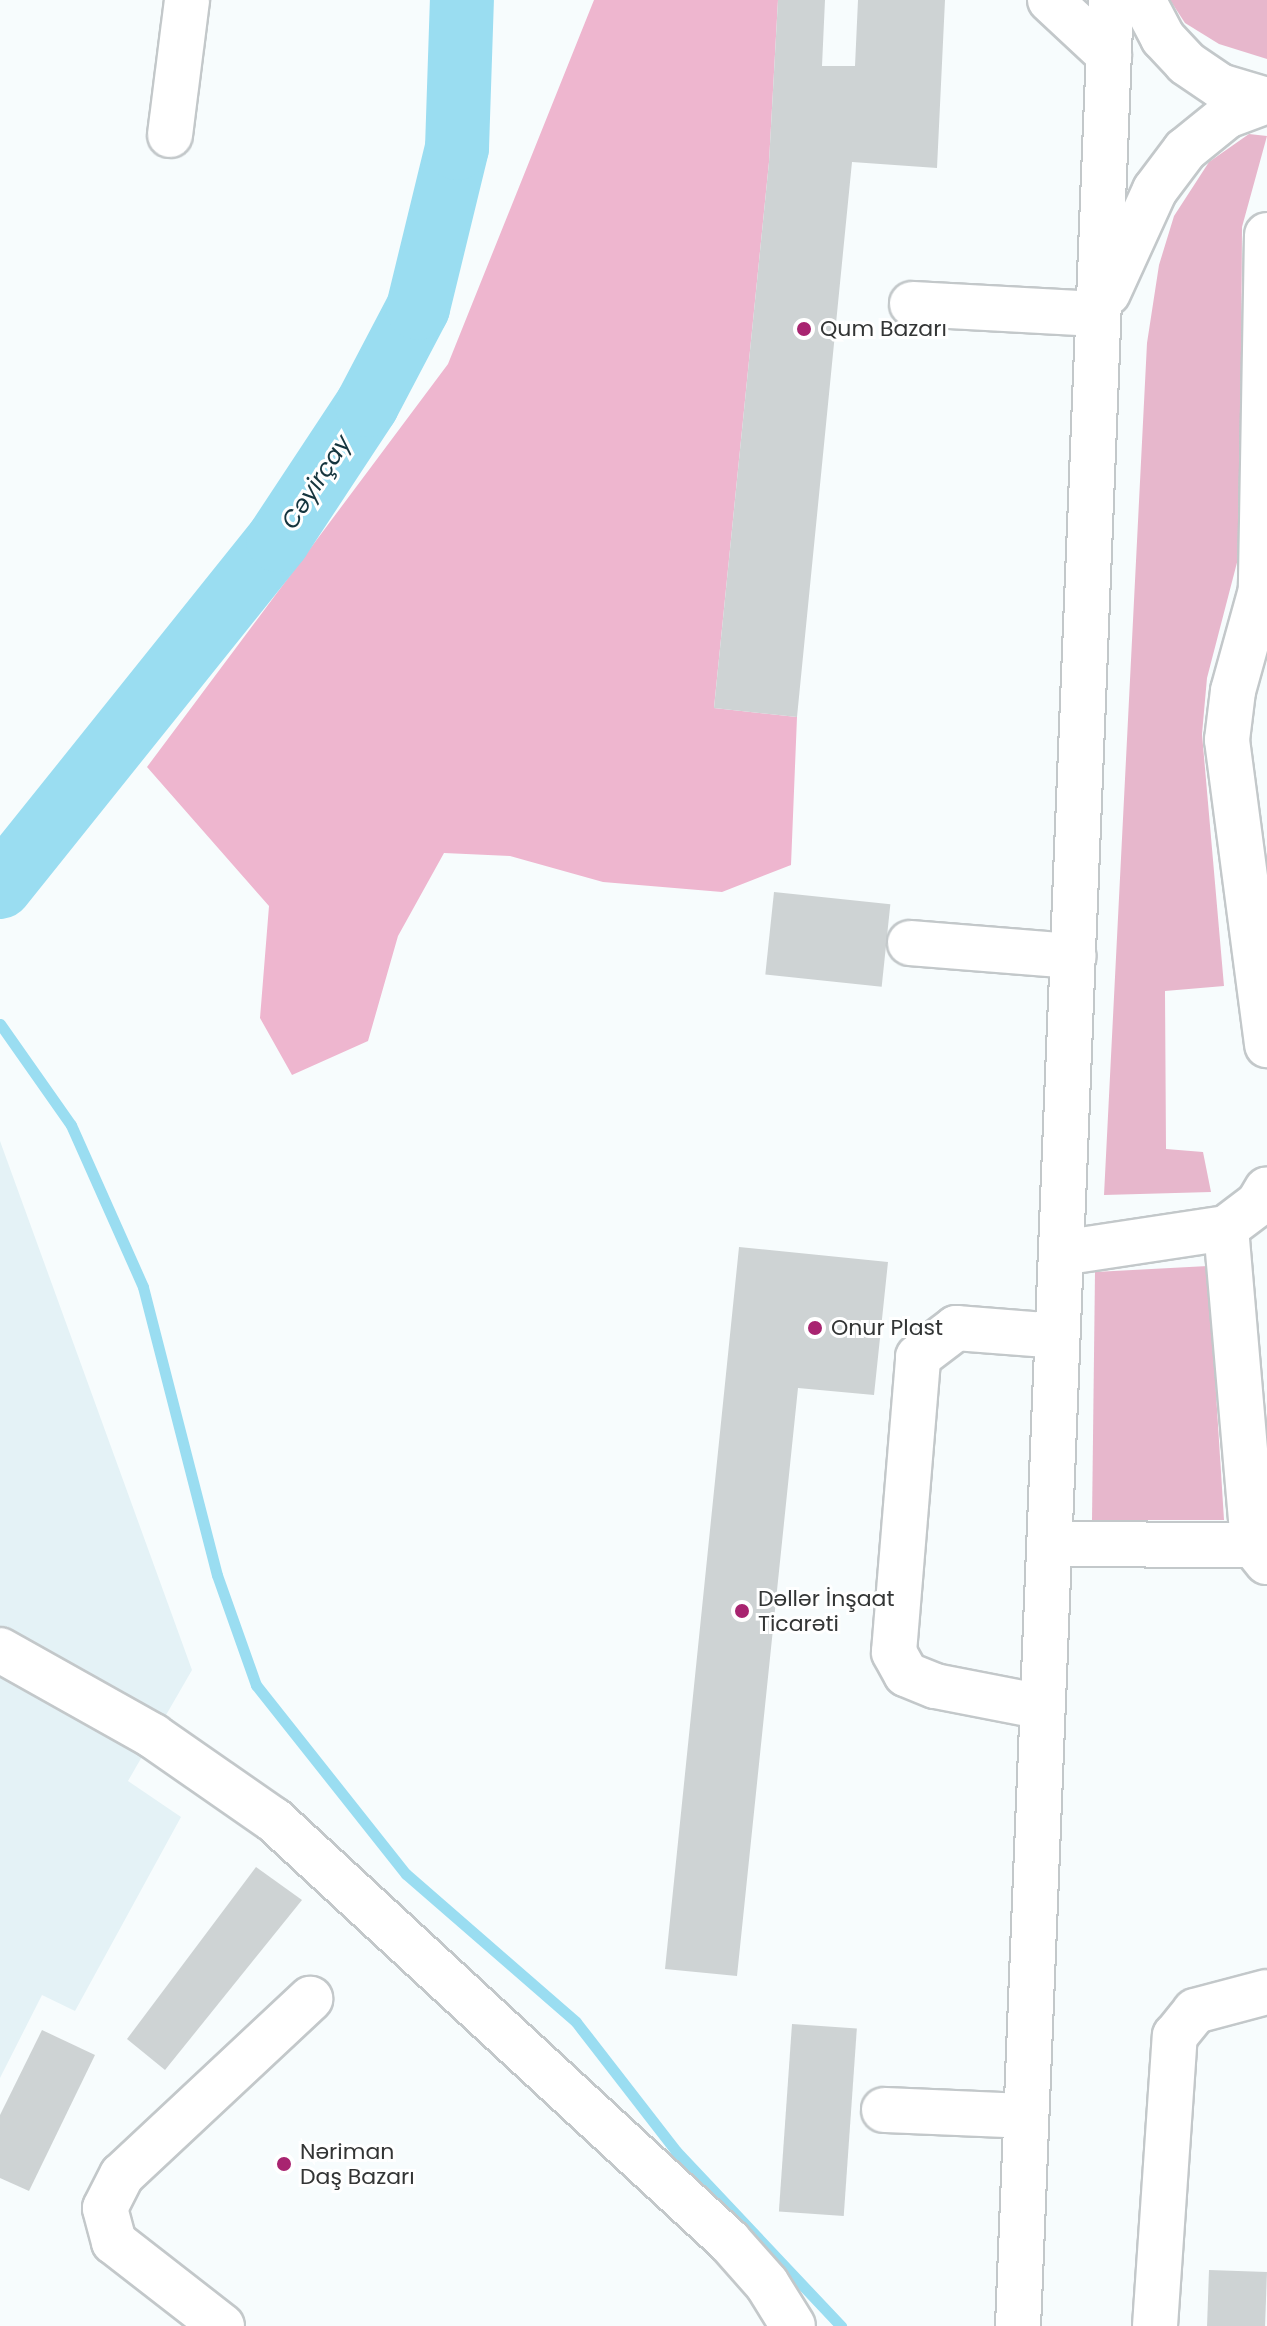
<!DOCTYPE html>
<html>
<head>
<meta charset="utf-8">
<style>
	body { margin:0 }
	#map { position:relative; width:1267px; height:2326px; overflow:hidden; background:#f7fcfd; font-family:Poppins,sans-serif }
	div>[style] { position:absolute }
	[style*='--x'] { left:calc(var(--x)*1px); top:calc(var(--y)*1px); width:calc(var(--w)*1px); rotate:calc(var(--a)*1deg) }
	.built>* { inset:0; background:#e4f2f6 }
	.green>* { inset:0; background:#e7b7cc }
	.forest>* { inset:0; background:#eeb6cf }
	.stream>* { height:11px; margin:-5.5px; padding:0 5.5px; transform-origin:5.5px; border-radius:5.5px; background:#9addf1 }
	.river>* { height:64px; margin:-32px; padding:0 32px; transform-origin:32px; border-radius:32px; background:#9addf1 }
	.building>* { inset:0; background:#ced3d4; transform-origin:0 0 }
	.roads { filter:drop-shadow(2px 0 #c3c8ca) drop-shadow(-2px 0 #c3c8ca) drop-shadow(0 2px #c3c8ca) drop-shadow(0 -2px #c3c8ca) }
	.minor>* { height:44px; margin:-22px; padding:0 22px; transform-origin:22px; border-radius:22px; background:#fff }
	.major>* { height:44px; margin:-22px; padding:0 22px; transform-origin:22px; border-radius:22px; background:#fff }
	.dots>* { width:22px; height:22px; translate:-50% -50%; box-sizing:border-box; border:4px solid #fff; border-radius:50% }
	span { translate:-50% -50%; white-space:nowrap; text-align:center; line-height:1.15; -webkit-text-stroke:6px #fff; paint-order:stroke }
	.poi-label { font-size:22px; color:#333535 }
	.left { translate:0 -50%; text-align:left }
	.water-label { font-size:24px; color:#15353e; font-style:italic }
</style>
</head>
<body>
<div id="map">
	<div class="built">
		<i style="clip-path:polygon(0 1141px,192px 1670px,128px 1781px,181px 1817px,75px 2011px,42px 1995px,0 2078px)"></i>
	</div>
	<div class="green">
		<i style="clip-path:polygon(1170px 0,1267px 0,1267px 59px,1219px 44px,1185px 23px)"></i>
		<i style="clip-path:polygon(1249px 134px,1267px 136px,1242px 227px,1240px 551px,1207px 678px,1202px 734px,1224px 986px,1165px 991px,1166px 1149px,1203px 1152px,1211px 1192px,1104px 1195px,1147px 343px,1159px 265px,1174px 216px,1209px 162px)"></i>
		<i style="clip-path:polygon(1208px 1266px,1224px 1520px,1092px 1520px,1095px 1272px)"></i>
	</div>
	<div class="forest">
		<i style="clip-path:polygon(594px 0,778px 0,769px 162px,714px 708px,797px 717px,791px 865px,722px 892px,603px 882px,510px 856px,444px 853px,398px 936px,368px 1041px,292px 1075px,260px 1018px,269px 906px,147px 767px,448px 364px)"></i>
	</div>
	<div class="stream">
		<i style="--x:0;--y:1024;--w:123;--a:54.9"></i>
		<i style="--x:71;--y:1125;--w:177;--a:66"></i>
		<i style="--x:143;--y:1287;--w:297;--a:75.6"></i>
		<i style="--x:217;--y:1575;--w:117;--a:70.5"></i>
		<i style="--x:256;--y:1685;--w:241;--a:51.6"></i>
		<i style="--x:406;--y:1874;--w:225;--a:41"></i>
		<i style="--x:576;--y:2022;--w:163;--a:52.2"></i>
		<i style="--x:676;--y:2151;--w:241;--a:46.7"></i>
	</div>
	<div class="river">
		<i style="--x:0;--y:887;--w:445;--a:-51.3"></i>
		<i style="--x:278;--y:540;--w:162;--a:-56.6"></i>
		<i style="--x:367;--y:405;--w:110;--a:-62.3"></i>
		<i style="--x:418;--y:308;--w:165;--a:-76.3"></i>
		<i style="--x:457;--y:148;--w:148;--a:-88.1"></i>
	</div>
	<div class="building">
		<i style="clip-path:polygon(778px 0,825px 0,822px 66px,855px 66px,858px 0,945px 0,937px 168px,852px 162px,797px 717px,714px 708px,769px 162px)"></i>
		<i style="left:774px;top:892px;width:117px;height:83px;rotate:6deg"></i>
		<i style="clip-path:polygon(739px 1247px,888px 1262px,874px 1395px,798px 1388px,737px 1976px,665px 1969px)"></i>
		<i style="clip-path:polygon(256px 1867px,302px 1900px,165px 2070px,127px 2039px)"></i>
		<i style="left:792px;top:2024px;width:65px;height:188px;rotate:4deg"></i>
		<i style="clip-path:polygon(42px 2030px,95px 2055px,29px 2191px,0 2178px,0 2115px)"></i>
		<i style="left:1209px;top:2270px;width:58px;height:56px;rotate:2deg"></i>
	</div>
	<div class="roads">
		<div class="minor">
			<i style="--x:1050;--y:0;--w:81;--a:43"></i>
			<i style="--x:170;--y:135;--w:136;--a:-82.8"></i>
			<i style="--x:1267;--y:235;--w:355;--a:91"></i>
			<i style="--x:1261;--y:590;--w:105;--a:105.5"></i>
			<i style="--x:1233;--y:691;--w:49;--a:97"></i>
			<i style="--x:1227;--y:740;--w:308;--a:82.5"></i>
			<i style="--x:912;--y:304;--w:186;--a:3.1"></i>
			<i style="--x:910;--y:943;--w:164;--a:4.6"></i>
			<i style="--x:1226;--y:1228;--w:318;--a:85.1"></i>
			<i style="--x:1253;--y:1545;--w:22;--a:51"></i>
			<i style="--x:1061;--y:1253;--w:167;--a:-8.6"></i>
			<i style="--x:1226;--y:1228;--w:40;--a:-37"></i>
			<i style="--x:1258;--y:1204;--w:17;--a:-59"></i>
			<i style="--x:1049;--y:1544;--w:204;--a:0.3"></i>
			<i style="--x:0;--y:1650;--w:176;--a:29.3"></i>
			<i style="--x:153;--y:1736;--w:147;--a:34.8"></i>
			<i style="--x:274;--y:1820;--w:620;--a:42.78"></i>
			<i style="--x:729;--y:2241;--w:57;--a:48.5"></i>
			<i style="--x:767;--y:2284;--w:49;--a:58.2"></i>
			<i style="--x:1043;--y:1707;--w:110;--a:-169"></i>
			<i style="--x:935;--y:1686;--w:31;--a:-158"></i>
			<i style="--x:906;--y:1674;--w:25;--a:-119"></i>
			<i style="--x:894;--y:1652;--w:296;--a:-85.3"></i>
			<i style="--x:918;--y:1357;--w:48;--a:-37.3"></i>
			<i style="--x:956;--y:1328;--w:101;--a:4.5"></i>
			<i style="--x:884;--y:2110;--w:142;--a:2.4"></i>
			<i style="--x:222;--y:2326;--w:137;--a:-142.1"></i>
			<i style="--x:114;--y:2242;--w:35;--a:-105"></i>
			<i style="--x:105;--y:2208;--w:37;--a:-63"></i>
			<i style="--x:122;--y:2175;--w:258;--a:-43.1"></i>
			<i style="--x:1155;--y:2326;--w:291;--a:-86.1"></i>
			<i style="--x:1175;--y:2036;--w:32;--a:-51"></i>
			<i style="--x:1195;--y:2011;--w:74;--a:-14.8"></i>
		</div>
		<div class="major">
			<i style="--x:1143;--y:0;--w:43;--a:62.2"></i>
			<i style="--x:1163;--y:38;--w:34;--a:47"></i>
			<i style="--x:1186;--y:63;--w:41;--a:34.1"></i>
			<i style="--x:1220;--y:86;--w:49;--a:16.6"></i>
			<i style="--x:1108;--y:293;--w:113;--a:-65.5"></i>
			<i style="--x:1155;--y:190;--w:50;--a:-53.1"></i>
			<i style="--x:1185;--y:150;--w:54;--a:-39"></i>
			<i style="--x:1227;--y:116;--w:43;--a:-20.6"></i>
			<i style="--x:1018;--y:2326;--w:2328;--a:-87.71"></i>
		</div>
	</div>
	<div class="dots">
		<i style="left:804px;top:329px;background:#a82470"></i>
		<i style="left:815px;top:1328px;background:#a82470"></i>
		<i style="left:742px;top:1611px;background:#a82470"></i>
		<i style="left:284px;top:2164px;background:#a82470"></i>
	</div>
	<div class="poi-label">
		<span class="left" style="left:820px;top:329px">Qum Bazarı</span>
		<span class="left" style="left:831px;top:1328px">Onur Plast</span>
		<span class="left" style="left:758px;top:1611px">Dəllər İnşaat<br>Ticarəti</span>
		<span class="left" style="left:300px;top:2164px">Nəriman<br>Daş Bazarı</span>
	</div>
	<div class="water-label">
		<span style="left:316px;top:482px;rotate:-57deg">Cəyirçay</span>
	</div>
</div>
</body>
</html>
